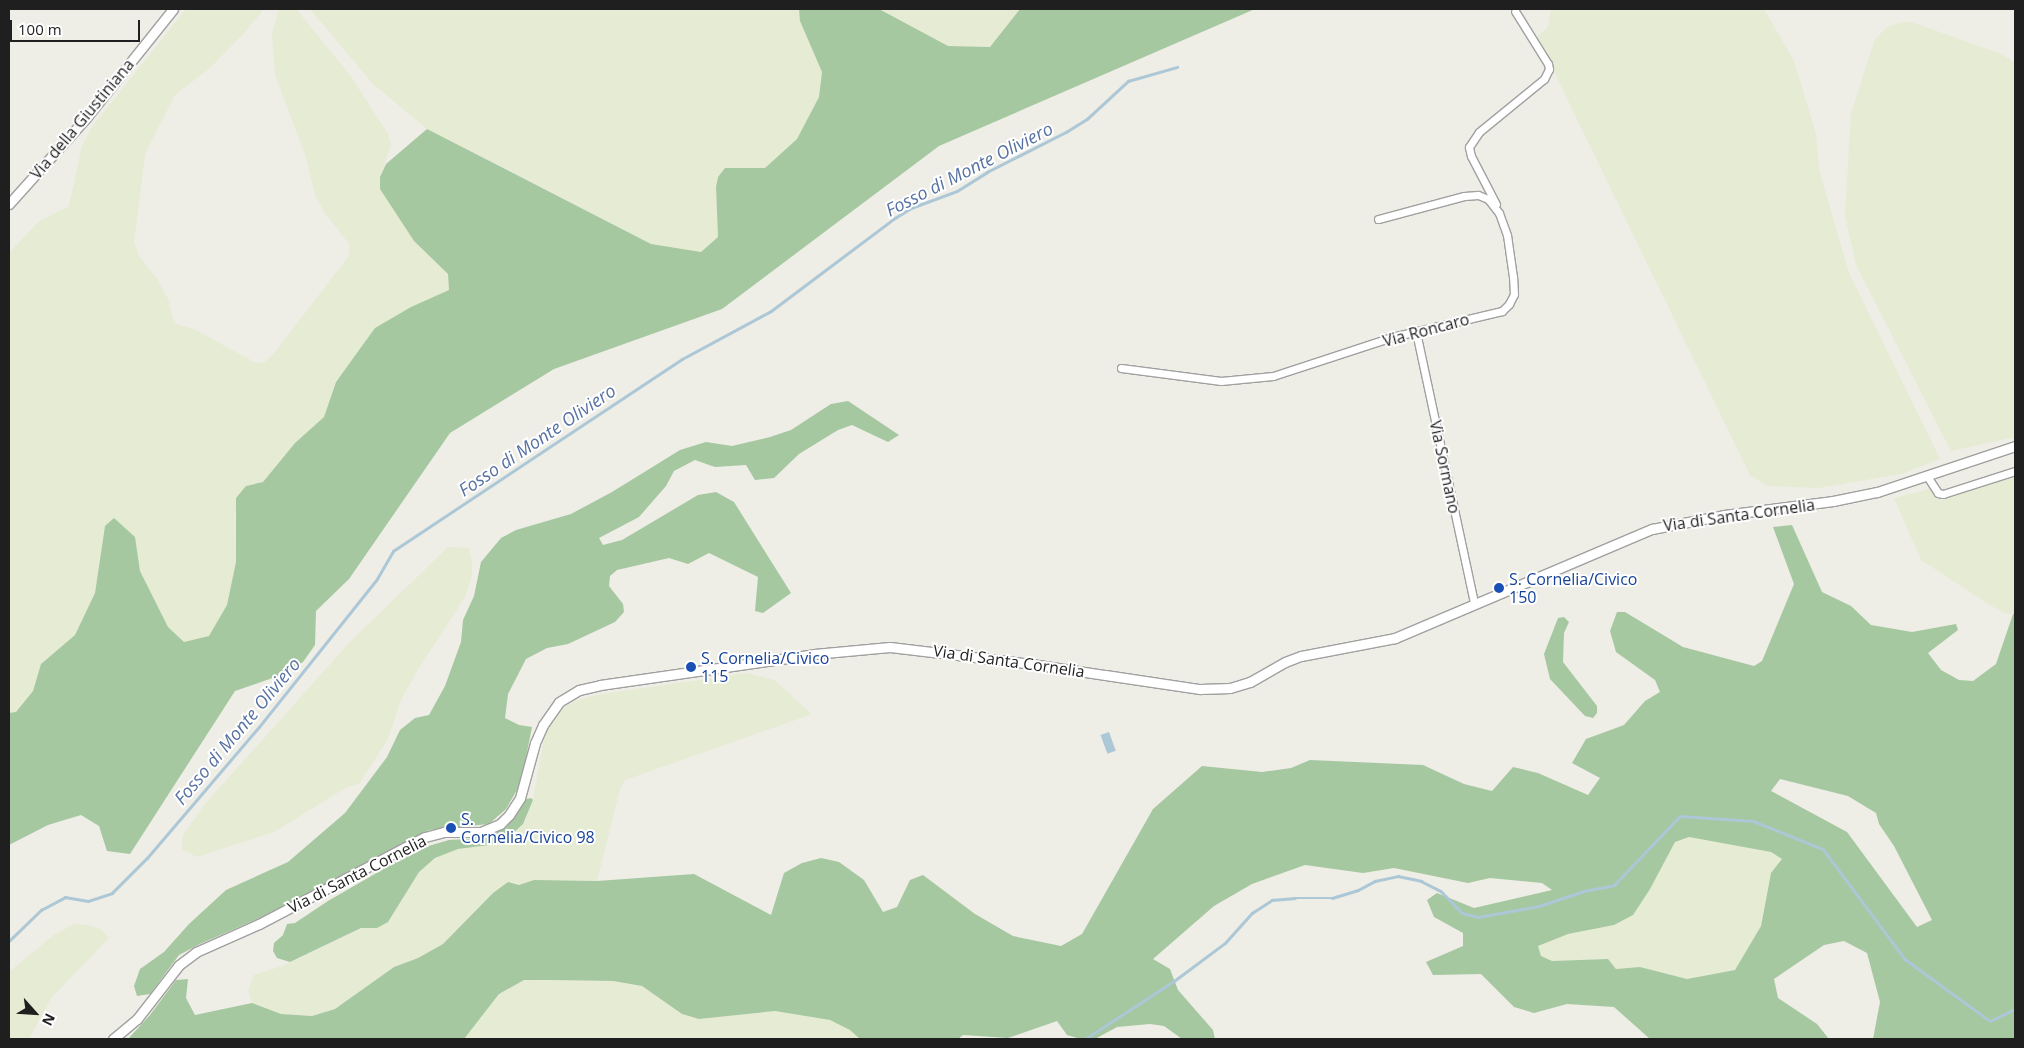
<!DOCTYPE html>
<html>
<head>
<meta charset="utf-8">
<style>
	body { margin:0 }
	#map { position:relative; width:2024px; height:1048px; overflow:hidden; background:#eeede6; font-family:"Open Sans",sans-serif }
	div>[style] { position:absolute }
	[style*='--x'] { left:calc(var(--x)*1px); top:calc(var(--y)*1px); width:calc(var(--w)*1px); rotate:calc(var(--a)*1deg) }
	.farmland>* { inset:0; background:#e6ebd4 }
	.forest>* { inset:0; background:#a6c8a0 }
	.water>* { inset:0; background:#acc7d6; transform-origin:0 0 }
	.stream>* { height:2.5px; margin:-1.25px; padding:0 1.25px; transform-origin:1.25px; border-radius:1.25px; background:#acc7d6 }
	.roads { filter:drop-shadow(1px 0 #a0a0a0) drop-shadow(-1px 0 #a0a0a0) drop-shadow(0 1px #a0a0a0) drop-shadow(0 -1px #a0a0a0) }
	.minor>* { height:7px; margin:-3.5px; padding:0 3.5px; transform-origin:3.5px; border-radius:3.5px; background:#fff }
	.tertiary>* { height:9px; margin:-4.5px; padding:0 4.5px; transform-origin:4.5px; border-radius:4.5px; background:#fff }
	.dots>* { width:14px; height:14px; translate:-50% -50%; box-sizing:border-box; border:2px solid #fff; border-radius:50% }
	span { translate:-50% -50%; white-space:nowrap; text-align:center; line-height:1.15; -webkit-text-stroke:4px #fff; paint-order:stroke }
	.street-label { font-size:16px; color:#1f1f1f }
	.transit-label { font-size:16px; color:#164399 }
	.left { translate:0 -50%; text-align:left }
	.water-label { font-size:18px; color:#5772a2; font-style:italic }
	.frame { position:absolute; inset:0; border:10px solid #1f1f1f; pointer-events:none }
	.north { position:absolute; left:10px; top:988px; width:50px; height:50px; -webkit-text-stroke:4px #fff; paint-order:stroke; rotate:116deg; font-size:14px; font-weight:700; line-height:20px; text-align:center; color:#1f1f1f }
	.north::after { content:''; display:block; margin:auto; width:18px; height:22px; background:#1f1f1f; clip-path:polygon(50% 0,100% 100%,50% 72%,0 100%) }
	.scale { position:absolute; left:10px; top:20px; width:130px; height:22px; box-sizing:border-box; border:2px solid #1f1f1f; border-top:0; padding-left:6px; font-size:15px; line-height:18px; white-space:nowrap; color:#1f1f1f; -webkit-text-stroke:4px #fff; paint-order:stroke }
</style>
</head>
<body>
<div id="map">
	<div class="farmland">
		<i style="clip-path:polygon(186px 9px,264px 9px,244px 33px,210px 68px,175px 95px,145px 154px,134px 242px,139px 256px,158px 280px,168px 299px,173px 319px,178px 325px,194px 329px,254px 362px,263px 363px,271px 357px,349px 256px,350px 245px,324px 212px,315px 195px,306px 157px,275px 75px,272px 34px,279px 9px,296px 9px,350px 75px,388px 134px,391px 145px,380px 177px,414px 241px,448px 274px,449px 290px,411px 307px,336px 381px,324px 417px,295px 443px,263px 482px,246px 486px,235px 514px,236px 562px,227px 605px,209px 636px,184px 642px,168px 627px,140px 571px,135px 537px,105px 526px,95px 593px,75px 635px,41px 664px,33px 691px,16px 712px,9px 713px,9px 253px,38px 222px,69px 206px,82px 146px,92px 127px)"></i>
		<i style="clip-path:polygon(310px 9px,799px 9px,800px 21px,822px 72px,819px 97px,797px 139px,765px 169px,725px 169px,716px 187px,718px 237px,701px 252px,651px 244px,427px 129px,373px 84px)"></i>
		<i style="clip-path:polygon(879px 9px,1020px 9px,990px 47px,948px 46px)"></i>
		<i style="clip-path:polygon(1551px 9px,1764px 9px,1794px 61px,1816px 134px,1819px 170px,1849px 273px,1940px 459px,1901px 474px,1818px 488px,1768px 486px,1750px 475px,1537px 37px,1548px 27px)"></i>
		<i style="clip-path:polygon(1911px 22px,2001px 54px,2015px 63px,2015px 437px,1951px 451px,1856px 265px,1845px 216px,1851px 114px,1875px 39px,1886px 28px,1898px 23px)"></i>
		<i style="clip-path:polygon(2015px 476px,2015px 613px,2013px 614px,2004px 613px,1990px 605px,1921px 560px,1894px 498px,1930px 489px,1935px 498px,1942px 500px)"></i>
		<i style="clip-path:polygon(448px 547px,469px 548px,472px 562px,472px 576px,465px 597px,417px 671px,401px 700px,388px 739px,359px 784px,347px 787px,274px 832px,197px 857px,182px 849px,183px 835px,205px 804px,349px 643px)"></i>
		<i style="clip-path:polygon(747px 673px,774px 680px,812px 714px,625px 780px,620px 789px,597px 881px,534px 880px,519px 885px,508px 882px,493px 893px,443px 944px,418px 958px,394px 967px,335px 1009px,312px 1016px,281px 1014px,252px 1003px,248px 990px,254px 975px,282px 966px,362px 928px,377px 928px,388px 922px,419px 872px,435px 858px,458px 849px,497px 844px,523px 824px,533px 800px,545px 734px,557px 712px,575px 701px,596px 695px)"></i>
		<i style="clip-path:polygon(1689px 837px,1771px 852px,1782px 859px,1768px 886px,1761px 926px,1735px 970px,1687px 979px,1640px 967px,1616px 969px,1608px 959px,1552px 961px,1541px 956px,1538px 946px,1568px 934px,1614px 925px,1675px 842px)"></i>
		<i style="clip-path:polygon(74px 924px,87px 925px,101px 929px,109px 938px,52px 997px,29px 1039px,9px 1039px,9px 972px,54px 935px)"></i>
		<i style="clip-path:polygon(524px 980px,613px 981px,642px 986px,682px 1014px,699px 1019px,775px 1011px,830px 1020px,850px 1030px,860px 1039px,464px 1039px,499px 994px)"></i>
	</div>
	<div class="forest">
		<i style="clip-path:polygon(799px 9px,879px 9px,948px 46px,990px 47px,1020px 9px,1255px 9px,939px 146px,722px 309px,554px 369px,450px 433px,349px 579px,316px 611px,315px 645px,303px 662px,281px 675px,235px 691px,130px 854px,107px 851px,99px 826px,81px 815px,48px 825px,9px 845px,9px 713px,16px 712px,33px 691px,41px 664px,75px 635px,95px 593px,105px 526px,114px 518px,135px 537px,140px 571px,168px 627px,184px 642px,209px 636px,227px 605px,236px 562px,236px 498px,246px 486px,263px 482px,295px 443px,324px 417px,336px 382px,375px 328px,411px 307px,449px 290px,448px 274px,414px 241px,380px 189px,380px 177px,386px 164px,427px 129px,651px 244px,701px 252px,718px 237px,716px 187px,718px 177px,725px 168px,765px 168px,797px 139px,819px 97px,822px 72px,800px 21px)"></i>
		<i style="clip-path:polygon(848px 401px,899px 435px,888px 442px,852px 425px,838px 430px,799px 454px,774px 478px,755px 480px,746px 465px,715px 467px,695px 460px,674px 471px,666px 486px,639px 517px,599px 538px,603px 545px,622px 540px,698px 495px,716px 492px,734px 502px,791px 593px,763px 613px,755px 611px,758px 577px,709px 553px,688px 564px,669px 558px,617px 570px,610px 576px,609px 586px,623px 604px,624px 612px,615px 622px,568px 644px,547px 648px,526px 659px,508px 694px,505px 718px,519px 725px,532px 727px,521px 783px,506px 809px,489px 824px,429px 830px,262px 917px,200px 944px,179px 955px,150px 994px,137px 996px,134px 986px,140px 969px,164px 952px,189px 924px,226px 890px,288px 862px,345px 813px,387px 757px,400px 730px,415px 718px,429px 715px,445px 686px,461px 642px,463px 620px,474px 596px,481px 562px,501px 538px,516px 530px,571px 514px,612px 492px,680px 450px,706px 442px,732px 446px,770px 437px,791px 430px,831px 404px)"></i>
		<i style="clip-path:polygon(evenodd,1792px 525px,1822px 592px,1851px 606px,1871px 625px,1912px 632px,1956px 624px,1958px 630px,1928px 653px,1941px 670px,1959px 680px,1973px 681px,1996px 664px,2013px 614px,2015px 613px,2015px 1039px,1873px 1039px,1880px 1002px,1867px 953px,1844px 941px,1824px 945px,1774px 979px,1778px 998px,1817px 1024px,1829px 1039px,1650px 1039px,1614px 1007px,1567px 1004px,1534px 1013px,1514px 1007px,1481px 974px,1433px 975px,1426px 962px,1463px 946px,1463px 933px,1434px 917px,1427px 900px,1437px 893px,1474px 908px,1552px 890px,1542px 883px,1490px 878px,1468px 883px,1394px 868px,1363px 873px,1305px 865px,1252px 884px,1214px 906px,1153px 959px,1170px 969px,1178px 990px,1213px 1030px,1215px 1039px,1182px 1039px,1164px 1026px,1150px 1024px,1117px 1027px,1095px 1039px,1081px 1039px,1067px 1035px,1057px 1021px,1008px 1038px,963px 1035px,958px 1039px,860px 1039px,850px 1030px,830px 1020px,775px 1011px,699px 1019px,682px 1014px,642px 986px,613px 981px,550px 980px,524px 980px,499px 994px,464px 1039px,128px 1039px,150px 1015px,176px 980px,188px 979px,186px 998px,195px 1015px,252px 1003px,281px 1014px,312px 1016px,335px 1009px,394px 967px,418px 958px,443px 944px,493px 893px,508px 882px,519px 885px,534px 880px,597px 881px,694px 874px,771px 915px,784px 873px,802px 863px,821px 858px,839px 862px,864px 880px,883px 912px,897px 907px,910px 880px,923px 875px,975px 914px,1013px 936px,1061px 946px,1082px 934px,1153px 809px,1202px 766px,1262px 772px,1291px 768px,1310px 760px,1423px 765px,1464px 784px,1492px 791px,1513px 767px,1538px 773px,1588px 795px,1600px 778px,1572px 763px,1586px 739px,1624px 725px,1645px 701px,1660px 692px,1655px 680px,1616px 652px,1610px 631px,1617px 612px,1625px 612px,1683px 647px,1754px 666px,1762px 661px,1794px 584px,1773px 527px,1792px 525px,1780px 779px,1848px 796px,1876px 813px,1879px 824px,1894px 846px,1932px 920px,1917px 927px,1847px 832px,1771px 791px,1780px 779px,1792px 525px,1689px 837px,1771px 852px,1782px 859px,1771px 873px,1761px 926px,1735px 970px,1687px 979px,1640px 967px,1616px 969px,1608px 959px,1552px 961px,1541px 956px,1538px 946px,1568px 934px,1614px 925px,1633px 915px,1650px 889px,1675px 842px,1689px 837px)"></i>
		<i style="clip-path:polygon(1564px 617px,1569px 622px,1564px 633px,1563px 662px,1597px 706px,1597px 713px,1593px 718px,1585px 716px,1550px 679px,1544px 654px,1558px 618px)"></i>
		<i style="clip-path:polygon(531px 798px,533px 800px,523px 824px,511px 835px,497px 844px,458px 849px,435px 858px,419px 872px,388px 922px,377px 928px,361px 928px,290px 962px,277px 958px,273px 951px,274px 943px,283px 935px,287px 924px,295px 923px,328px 901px,418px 849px,449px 840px,485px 838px,506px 828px,526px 799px)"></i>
	</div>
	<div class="water">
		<i style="left:1109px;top:732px;width:20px;height:9px;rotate:70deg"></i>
	</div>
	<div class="stream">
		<i style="--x:9;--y:941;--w:45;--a:-44.1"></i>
		<i style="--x:41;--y:910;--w:27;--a:-28"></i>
		<i style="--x:65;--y:897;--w:23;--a:10"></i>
		<i style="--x:88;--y:901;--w:25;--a:-18"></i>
		<i style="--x:112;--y:893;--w:49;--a:-45"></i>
		<i style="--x:147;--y:858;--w:172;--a:-49.5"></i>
		<i style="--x:259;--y:727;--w:189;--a:-51.4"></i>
		<i style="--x:377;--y:579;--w:32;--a:-60"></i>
		<i style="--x:393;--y:551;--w:347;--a:-33.6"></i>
		<i style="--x:682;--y:359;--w:101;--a:-28.3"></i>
		<i style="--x:771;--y:311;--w:155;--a:-36.9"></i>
		<i style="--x:895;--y:218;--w:19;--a:-32"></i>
		<i style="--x:911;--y:208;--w:49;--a:-20.3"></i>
		<i style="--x:957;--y:191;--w:36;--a:-32"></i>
		<i style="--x:987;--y:172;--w:89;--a:-26.9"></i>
		<i style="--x:1066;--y:132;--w:25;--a:-32"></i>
		<i style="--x:1087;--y:119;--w:56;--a:-42.8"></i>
		<i style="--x:1128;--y:81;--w:51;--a:-15.9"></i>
		<i style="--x:1085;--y:1039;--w:106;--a:-33.1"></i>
		<i style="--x:1174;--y:981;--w:64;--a:-36.7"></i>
		<i style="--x:1225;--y:943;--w:40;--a:-48"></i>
		<i style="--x:1252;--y:913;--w:24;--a:-33"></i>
		<i style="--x:1272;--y:900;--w:23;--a:-5"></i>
		<i style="--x:1295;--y:898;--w:37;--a:0"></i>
		<i style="--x:1332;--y:898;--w:27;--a:-17"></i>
		<i style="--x:1358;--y:890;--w:19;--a:-28"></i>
		<i style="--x:1375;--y:881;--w:24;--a:-12"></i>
		<i style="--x:1398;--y:876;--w:24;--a:12"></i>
		<i style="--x:1421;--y:881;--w:22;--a:27"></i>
		<i style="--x:1441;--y:891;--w:30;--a:46"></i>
		<i style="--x:1462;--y:913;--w:16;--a:14"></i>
		<i style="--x:1478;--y:917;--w:62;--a:-10.2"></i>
		<i style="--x:1539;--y:906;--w:47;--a:-18.4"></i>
		<i style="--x:1584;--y:891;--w:31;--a:-11"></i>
		<i style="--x:1614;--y:885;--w:95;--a:-46.3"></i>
		<i style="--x:1680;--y:816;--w:73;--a:3.9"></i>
		<i style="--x:1753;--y:821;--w:75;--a:21.8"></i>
		<i style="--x:1823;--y:849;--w:137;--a:53.3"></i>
		<i style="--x:1905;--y:959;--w:105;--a:36.1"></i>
		<i style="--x:1990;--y:1021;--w:28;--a:-26"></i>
	</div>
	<div class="roads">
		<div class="minor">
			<i style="--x:1496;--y:204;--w:54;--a:-117.5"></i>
			<i style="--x:1471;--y:156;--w:9;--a:-103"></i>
			<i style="--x:1469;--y:147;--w:18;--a:-56"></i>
			<i style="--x:1479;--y:132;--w:84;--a:-39.2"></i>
			<i style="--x:1544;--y:79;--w:11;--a:-63"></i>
			<i style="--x:1549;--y:69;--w:5;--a:-101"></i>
			<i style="--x:1548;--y:64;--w:62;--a:-121.9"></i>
			<i style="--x:1416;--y:332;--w:277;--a:77.9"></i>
			<i style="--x:1121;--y:368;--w:101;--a:7.4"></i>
			<i style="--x:1221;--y:381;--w:52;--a:-5.5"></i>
			<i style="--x:1273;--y:376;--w:125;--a:-18.1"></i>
			<i style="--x:1392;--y:337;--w:113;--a:-13.3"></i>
			<i style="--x:1502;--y:311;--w:10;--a:-45"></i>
			<i style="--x:1509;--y:304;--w:11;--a:-63"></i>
			<i style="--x:1514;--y:294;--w:17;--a:-93"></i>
			<i style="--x:1513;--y:277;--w:42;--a:-98.1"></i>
			<i style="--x:1507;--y:235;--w:23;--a:-110"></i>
			<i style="--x:1499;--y:213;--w:18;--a:-128"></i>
			<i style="--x:1488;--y:199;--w:11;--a:-158"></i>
			<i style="--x:1478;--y:195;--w:14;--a:176"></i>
			<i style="--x:1464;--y:196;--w:89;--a:165"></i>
			<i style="--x:1927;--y:476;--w:20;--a:57"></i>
			<i style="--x:1938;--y:493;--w:5;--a:11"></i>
			<i style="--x:1943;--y:494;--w:76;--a:-17.7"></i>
		</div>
		<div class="tertiary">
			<i style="--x:9;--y:204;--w:115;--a:-48.2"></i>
			<i style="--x:86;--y:118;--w:139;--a:-51.4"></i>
			<i style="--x:113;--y:1039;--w:31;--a:-40"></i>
			<i style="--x:137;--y:1019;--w:68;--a:-52.1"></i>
			<i style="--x:179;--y:965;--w:21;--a:-37"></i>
			<i style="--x:196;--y:952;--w:69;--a:-24"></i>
			<i style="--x:259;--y:924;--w:187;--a:-27.7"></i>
			<i style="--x:425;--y:837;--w:20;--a:-15"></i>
			<i style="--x:444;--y:832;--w:37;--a:0"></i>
			<i style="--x:481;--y:832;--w:21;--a:-23"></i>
			<i style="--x:500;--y:824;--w:13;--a:-45"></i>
			<i style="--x:509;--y:815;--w:20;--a:-57"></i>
			<i style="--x:520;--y:798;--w:57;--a:-74.7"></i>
			<i style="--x:535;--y:743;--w:20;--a:-66"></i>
			<i style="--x:543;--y:725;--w:28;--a:-55"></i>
			<i style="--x:559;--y:702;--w:23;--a:-31"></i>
			<i style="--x:579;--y:690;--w:22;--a:-13"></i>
			<i style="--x:600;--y:685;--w:216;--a:-8.2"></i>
			<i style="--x:814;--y:654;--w:76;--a:-5.3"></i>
			<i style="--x:890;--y:647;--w:136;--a:6.8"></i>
			<i style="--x:1025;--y:663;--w:177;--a:8.5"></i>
			<i style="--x:1200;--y:689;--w:30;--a:-2"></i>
			<i style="--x:1230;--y:688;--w:21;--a:-17"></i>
			<i style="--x:1250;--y:682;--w:40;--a:-29.7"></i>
			<i style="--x:1285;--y:662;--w:17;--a:-21"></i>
			<i style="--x:1301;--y:656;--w:96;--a:-10.8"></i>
			<i style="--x:1395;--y:638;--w:279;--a:-23"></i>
			<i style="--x:1652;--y:529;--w:73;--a:-11"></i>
			<i style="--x:1724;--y:515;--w:110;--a:-7.3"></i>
			<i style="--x:1833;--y:501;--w:45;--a:-11.6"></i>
			<i style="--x:1877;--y:492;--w:145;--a:-18.4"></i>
		</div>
	</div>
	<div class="dots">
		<i style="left:1499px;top:588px;background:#1a4fb4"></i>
		<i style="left:691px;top:667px;background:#1a4fb4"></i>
		<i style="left:451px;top:828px;background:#1a4fb4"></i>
	</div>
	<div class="street-label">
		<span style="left:82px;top:119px;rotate:-50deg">Via della Giustiniana</span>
		<span style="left:1426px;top:330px;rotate:-15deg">Via Roncaro</span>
		<span style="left:1445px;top:467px;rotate:78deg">Via Sormano</span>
		<span style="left:1739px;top:515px;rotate:-8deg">Via di Santa Cornelia</span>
		<span style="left:1009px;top:661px;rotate:8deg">Via di Santa Cornelia</span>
		<span style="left:357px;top:874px;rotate:-27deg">Via di Santa Cornelia</span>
	</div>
	<div class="transit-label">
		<span class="left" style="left:1509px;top:588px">S. Cornelia/Civico<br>150</span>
		<span class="left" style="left:701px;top:667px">S. Cornelia/Civico<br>115</span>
		<span class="left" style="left:461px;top:828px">S.<br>Cornelia/Civico 98</span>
	</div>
	<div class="water-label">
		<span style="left:969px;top:169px;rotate:-27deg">Fosso di Monte Oliviero</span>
		<span style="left:537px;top:440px;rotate:-34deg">Fosso di Monte Oliviero</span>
		<span style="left:237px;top:731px;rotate:-50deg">Fosso di Monte Oliviero</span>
	</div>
	<div class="frame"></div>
	<div class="north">N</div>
	<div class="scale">100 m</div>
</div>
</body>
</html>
